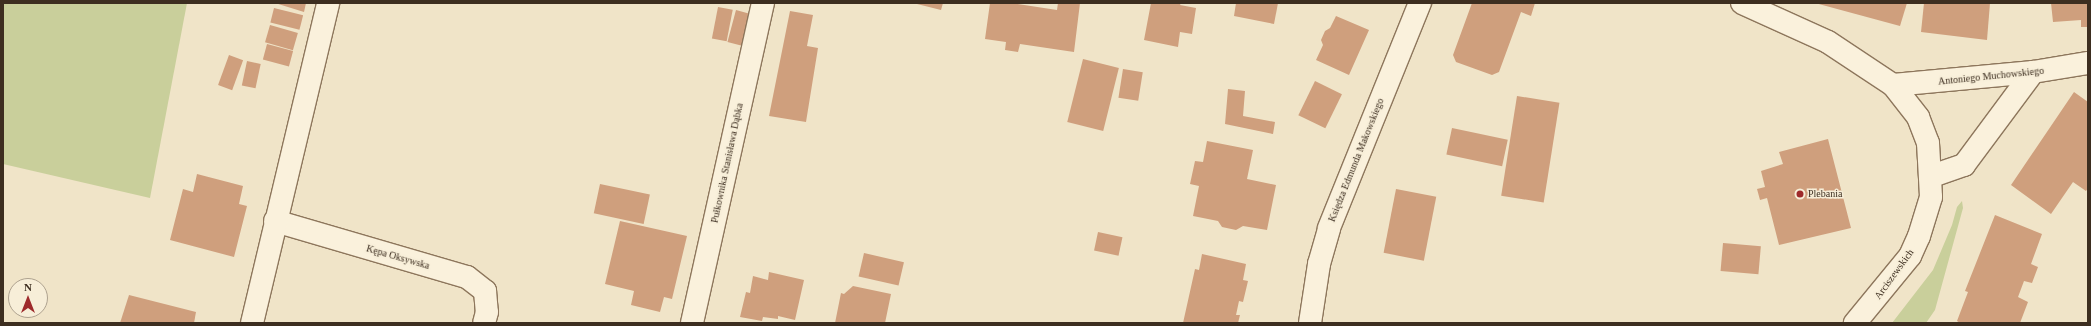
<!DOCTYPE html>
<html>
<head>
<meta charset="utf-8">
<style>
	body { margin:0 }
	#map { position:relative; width:2091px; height:326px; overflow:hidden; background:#f0e4c8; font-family:"Times New Roman",serif }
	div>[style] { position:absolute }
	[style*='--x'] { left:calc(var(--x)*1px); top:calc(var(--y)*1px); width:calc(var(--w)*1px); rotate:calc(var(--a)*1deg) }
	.green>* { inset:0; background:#c9cf9b }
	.building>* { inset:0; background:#cf9f7d; transform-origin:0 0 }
	.roads { filter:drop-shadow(1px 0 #8d765c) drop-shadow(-1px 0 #8d765c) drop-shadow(0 1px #8d765c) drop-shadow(0 -1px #8d765c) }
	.minor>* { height:22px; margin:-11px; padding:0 11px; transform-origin:11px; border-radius:11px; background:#faf1dc }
	.dots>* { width:11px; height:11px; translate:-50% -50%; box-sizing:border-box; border:2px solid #f7eed8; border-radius:50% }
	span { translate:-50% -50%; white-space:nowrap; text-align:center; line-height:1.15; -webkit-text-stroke:3px #f7eed8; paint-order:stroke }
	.street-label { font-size:10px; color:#3d2e20 }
	.poi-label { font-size:10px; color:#3d2e20 }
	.left { translate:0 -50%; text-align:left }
	.frame { position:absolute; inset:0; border:4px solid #3d2e20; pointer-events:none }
	.north { position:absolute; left:8px; top:278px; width:40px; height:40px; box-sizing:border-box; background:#f7eed8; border:1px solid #ada18e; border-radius:50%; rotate:0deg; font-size:11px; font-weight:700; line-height:16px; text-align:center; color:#3d2e20 }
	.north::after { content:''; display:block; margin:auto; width:14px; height:18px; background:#9e2a2b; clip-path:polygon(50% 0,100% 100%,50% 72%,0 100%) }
</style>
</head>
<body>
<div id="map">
	<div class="green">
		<i style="clip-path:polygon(3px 3px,187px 3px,150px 198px,3px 164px)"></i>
		<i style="clip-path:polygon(1962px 201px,1963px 208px,1935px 310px,1926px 323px,1892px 323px,1933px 270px,1952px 225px,1957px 207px)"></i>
	</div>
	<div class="building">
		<i style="clip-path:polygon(275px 3px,306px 3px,304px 12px)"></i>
		<i style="clip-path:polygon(913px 3px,943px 3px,941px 10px)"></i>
		<i style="clip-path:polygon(990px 3px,1011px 3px,1057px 10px,1058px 3px,1080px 3px,1074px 52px,1020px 44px,1018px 52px,1005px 50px,1006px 42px,985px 39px)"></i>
		<i style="clip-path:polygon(1151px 3px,1181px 3px,1180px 5px,1196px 8px,1192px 34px,1180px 32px,1178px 47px,1144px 40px)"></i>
		<i style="clip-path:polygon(1236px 3px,1278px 3px,1274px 24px,1234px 16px)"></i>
		<i style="clip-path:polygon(1472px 3px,1535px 3px,1531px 16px,1521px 12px,1499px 72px,1492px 75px,1456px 62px,1453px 55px)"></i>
		<i style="clip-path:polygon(1815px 3px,1907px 3px,1900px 26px)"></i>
		<i style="clip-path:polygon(1924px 3px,1990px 3px,1987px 40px,1921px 32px)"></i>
		<i style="clip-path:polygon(2051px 3px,2088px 3px,2088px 27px,2081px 27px,2081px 20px,2053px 22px)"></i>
		<i style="left:718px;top:7px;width:15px;height:32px;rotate:11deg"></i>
		<i style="left:274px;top:8px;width:30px;height:15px;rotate:14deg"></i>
		<i style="left:736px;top:10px;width:16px;height:33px;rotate:15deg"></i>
		<i style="clip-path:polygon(790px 11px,813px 15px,807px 46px,818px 48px,806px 122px,769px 116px)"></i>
		<i style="clip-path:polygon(1336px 16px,1369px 30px,1349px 75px,1316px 60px,1323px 45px,1321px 40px,1325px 31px,1330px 28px)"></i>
		<i style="left:270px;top:25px;width:29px;height:18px;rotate:16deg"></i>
		<i style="left:267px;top:44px;width:27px;height:16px;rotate:15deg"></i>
		<i style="left:229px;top:55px;width:15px;height:32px;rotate:20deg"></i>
		<i style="left:1083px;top:59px;width:37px;height:65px;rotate:14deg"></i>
		<i style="left:247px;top:61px;width:14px;height:25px;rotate:12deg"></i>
		<i style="left:1123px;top:69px;width:20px;height:29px;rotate:9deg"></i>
		<i style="left:1315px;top:81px;width:30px;height:38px;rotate:26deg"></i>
		<i style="clip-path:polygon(1228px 89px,1245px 91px,1243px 116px,1275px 122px,1273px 134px,1225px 124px)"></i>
		<i style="clip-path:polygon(2074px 92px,2088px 102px,2088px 188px,2086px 191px,2073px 182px,2051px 214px,2011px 185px)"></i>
		<i style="left:1517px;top:96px;width:43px;height:101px;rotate:9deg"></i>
		<i style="left:1452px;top:128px;width:57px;height:27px;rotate:12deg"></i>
		<i style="clip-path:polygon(1828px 139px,1851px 228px,1779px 245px,1767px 198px,1760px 200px,1757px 189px,1765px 187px,1761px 171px,1783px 164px,1779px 152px)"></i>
		<i style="clip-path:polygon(1207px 141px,1253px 150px,1247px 179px,1276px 185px,1267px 230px,1243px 226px,1236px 230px,1222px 227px,1218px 221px,1193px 216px,1199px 186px,1190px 184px,1195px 161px,1203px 162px)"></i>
		<i style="clip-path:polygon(197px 174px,243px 186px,239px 204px,247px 206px,234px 257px,170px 240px,183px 189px,193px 192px)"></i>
		<i style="left:600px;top:184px;width:51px;height:30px;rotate:12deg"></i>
		<i style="left:1396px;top:189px;width:41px;height:65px;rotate:11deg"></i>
		<i style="clip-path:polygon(1995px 215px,2042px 234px,2031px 264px,2038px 267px,2032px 283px,2024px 281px,2018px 297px,2028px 302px,2020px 323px,1960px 323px,1957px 321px,1968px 292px,1965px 291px)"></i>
		<i style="clip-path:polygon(620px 221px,687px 236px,672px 299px,664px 297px,660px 312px,631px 305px,634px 291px,605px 284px)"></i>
		<i style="left:1098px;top:232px;width:25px;height:19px;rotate:12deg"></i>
		<i style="left:1723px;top:243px;width:38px;height:28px;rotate:5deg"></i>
		<i style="left:864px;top:253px;width:41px;height:24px;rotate:13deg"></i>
		<i style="clip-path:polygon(1202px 254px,1246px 264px,1243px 280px,1248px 281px,1243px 302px,1239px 301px,1236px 315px,1240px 315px,1238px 323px,1183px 323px,1195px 269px,1199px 270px)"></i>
		<i style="clip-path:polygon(769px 272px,804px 280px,795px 320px,778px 316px,778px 319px,763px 317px,762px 321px,740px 317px,746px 292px,750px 293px,753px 276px,768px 280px)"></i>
		<i style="clip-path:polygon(853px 286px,891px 294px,885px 323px,835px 323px,841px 293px,844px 294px)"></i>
		<i style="clip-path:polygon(129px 295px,196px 312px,194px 323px,120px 323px)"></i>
	</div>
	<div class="roads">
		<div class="minor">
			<i style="--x:1742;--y:3;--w:94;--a:24.4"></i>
			<i style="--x:1828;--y:42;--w:78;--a:33.5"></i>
			<i style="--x:1893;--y:85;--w:41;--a:52"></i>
			<i style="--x:1918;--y:117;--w:28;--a:69"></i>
			<i style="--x:1928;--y:143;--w:54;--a:86.8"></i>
			<i style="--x:1931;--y:197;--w:41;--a:107.1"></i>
			<i style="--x:1919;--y:236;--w:22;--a:114"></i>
			<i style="--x:1910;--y:256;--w:87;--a:129.4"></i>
			<i style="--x:1893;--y:85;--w:141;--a:-5.3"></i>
			<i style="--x:2033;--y:72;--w:56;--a:-9.3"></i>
			<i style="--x:1932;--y:176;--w:34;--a:-19"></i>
			<i style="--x:1964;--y:165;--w:116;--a:-53.4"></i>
			<i style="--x:275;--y:221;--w:200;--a:16.3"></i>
			<i style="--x:467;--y:277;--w:23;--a:38"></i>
			<i style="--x:485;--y:291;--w:21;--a:85"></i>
			<i style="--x:487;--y:312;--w:11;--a:105"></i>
			<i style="--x:252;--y:323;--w:329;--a:-76.6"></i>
			<i style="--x:692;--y:323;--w:328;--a:-77.5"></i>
			<i style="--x:1310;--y:323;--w:60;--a:-81.3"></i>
			<i style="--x:1319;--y:264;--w:37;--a:-74"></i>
			<i style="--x:1329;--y:228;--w:243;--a:-68"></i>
		</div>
	</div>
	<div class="dots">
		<i style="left:1800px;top:194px;background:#9e2a2b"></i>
	</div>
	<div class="street-label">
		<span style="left:1991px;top:76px;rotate:-6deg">Antoniego Muchowskiego</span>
		<span style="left:1356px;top:160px;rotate:-68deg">Księdza Edmunda Makowskiego</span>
		<span style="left:727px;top:163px;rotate:-78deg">Pułkownika Stanisława Dąbka</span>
		<span style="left:398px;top:257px;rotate:16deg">Kępa Oksywska</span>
		<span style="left:1894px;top:274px;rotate:-54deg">Arciszewskich</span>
	</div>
	<div class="poi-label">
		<span class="left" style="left:1808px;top:194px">Plebania</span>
	</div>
	<div class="frame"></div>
	<div class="north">N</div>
</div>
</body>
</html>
